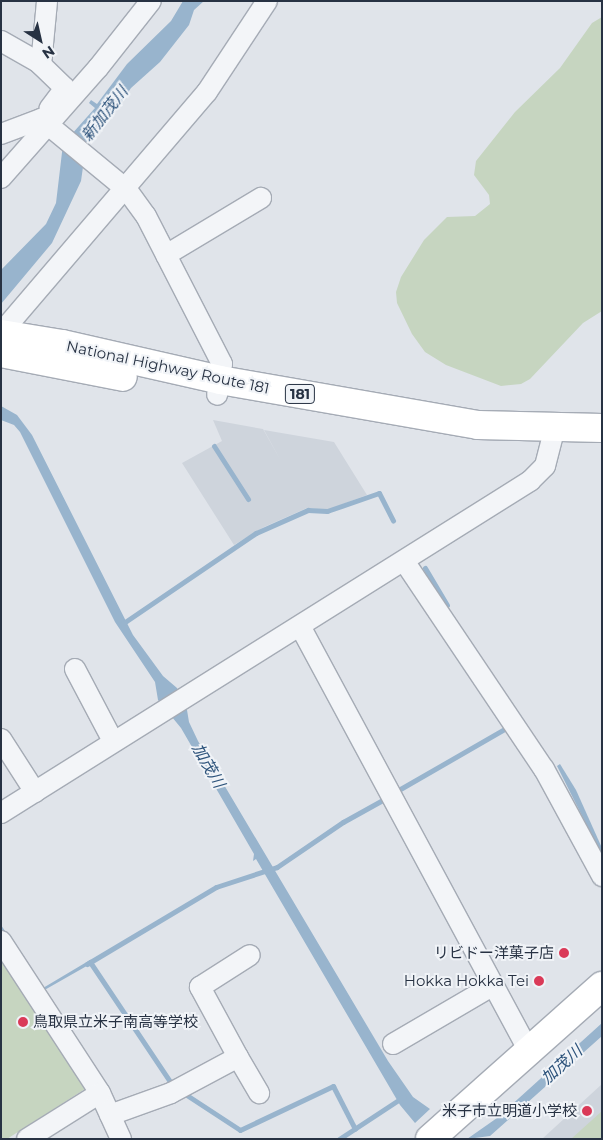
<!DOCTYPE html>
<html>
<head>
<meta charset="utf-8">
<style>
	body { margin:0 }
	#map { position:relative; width:603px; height:1140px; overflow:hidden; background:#e0e4ea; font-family:Montserrat,"Noto Sans JP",sans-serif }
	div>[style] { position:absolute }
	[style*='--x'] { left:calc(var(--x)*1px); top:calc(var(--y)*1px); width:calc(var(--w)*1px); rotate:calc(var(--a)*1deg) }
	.built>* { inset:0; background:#ced4dc }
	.green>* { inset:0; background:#c6d5c0 }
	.water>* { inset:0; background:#98b4cd }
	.stream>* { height:5px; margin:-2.5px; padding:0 2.5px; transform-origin:2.5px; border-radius:2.5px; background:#98b4cd }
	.roads { filter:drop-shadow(1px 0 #a5abb5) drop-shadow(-1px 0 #a5abb5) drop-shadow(0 1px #a5abb5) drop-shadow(0 -1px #a5abb5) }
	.street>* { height:20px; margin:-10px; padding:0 10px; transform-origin:10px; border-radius:10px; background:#f3f5f8 }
	.secondary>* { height:28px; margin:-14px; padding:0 14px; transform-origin:14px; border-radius:14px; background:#fff }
	.highway>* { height:28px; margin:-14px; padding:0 14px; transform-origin:14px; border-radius:14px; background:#fff }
	.dots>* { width:14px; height:14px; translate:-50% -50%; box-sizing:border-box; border:2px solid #f0f3f7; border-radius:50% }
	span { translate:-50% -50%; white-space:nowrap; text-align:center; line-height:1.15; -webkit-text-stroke:4px #f0f3f7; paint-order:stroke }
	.shield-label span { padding:1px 4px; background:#f0f3f7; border:1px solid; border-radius:4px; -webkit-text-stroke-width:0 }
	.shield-label { font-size:14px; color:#273243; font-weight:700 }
	.street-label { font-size:15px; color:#273243 }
	.poi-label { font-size:15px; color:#273243 }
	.right { translate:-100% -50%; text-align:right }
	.left { translate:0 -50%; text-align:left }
	.water-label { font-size:16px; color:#2d537b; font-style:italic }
	.frame { position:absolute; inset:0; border:2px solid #273243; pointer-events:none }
	.north { position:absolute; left:15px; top:15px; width:50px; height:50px; -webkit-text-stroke:4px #f0f3f7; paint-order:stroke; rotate:145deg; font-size:14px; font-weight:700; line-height:20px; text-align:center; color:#273243 }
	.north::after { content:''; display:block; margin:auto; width:18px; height:22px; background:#273243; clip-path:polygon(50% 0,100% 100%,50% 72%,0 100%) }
</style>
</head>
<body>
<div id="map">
	<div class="built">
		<i style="clip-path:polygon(213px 420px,263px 429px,281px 461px,264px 430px,334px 442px,367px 495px,327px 510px,307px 508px,264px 527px,234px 545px,182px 463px,222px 441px)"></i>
		<i style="clip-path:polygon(602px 1084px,602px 1139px,542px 1139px)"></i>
	</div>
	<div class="green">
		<i style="clip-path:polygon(602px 17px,602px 311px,583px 323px,530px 379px,521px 384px,501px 386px,446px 365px,425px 352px,412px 334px,397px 303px,396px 292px,401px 277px,424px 240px,447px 217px,475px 216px,490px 204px,489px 195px,474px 175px,476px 161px,515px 112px,560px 68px,592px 23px)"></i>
		<i style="clip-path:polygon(1px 959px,85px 1089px,7px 1139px,1px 1139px)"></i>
		<i style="clip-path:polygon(602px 1111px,602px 1139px,571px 1139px)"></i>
	</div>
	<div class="water">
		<i style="clip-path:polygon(183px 1px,204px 1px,194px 10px,189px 25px,160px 62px,131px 88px,110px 119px,86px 146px,81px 181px,52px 243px,1px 304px,1px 270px,46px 224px,56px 203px,63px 144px,95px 108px,89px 103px,91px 100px,97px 104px,127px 64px,171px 21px)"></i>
		<i style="clip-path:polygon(1px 406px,17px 415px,32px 435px,133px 635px,163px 676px,177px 688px,186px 704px,189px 722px,198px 741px,388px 1061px,413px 1097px,430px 1109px,415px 1123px,400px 1105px,256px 859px,253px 861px,254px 854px,181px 728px,158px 700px,155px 682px,115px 622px,20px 432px,14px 425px,1px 420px)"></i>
		<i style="clip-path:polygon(560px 764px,576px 790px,602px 848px,602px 856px,557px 766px)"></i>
		<i style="clip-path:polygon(1px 925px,43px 988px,90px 960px,92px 963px,41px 992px,1px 931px)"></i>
		<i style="clip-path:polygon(602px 1023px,602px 1036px,490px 1136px,467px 1139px,497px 1118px)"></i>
	</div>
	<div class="stream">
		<i style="--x:214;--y:446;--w:63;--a:57.3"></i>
		<i style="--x:425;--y:568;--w:43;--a:59.3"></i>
		<i style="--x:122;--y:624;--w:162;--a:-34.2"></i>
		<i style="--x:256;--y:533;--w:57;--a:-23.9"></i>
		<i style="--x:308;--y:510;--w:19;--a:3"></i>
		<i style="--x:327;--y:511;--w:55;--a:-19.1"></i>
		<i style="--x:379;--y:493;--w:31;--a:63"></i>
		<i style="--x:395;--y:792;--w:125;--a:-29.9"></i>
		<i style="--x:90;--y:962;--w:149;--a:56.2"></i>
		<i style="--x:87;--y:964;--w:150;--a:-30.8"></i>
		<i style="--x:216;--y:887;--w:64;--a:-18.2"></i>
		<i style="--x:277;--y:867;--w:80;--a:-34.3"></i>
		<i style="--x:343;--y:822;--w:51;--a:-29.1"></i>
		<i style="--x:182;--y:1092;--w:69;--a:33.2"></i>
		<i style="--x:240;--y:1130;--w:103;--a:-25.3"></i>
		<i style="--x:333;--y:1086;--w:48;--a:62.9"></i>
		<i style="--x:339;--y:1139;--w:77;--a:-33.3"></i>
	</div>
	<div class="roads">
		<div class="street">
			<i style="--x:1;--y:41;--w:43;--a:29.6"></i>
			<i style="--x:38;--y:62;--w:37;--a:44"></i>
			<i style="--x:65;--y:88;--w:26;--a:127"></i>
			<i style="--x:41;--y:65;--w:64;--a:-84.6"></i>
			<i style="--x:1;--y:134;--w:43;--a:-20.6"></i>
			<i style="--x:41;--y:119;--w:112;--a:39.5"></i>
			<i style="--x:127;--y:190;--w:32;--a:54"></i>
			<i style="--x:146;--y:216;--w:166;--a:62.8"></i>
			<i style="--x:222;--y:364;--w:31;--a:99"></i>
			<i style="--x:1;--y:178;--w:147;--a:-48.6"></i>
			<i style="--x:98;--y:68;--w:85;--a:-51.7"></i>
			<i style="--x:166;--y:255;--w:111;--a:-31"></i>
			<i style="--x:1;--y:333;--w:317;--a:-49.5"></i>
			<i style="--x:207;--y:92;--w:109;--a:-56.6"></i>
			<i style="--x:404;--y:561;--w:251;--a:56.1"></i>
			<i style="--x:544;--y:769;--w:122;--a:61.5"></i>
			<i style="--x:300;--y:626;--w:483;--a:61.7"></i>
			<i style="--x:75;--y:669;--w:81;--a:62.2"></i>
			<i style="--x:1;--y:739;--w:63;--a:57.3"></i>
			<i style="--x:1;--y:813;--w:625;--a:-32.11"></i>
			<i style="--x:530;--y:481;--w:21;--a:-45"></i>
			<i style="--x:545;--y:466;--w:40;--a:-75.6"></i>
			<i style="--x:1;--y:941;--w:181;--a:56.9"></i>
			<i style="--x:100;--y:1093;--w:51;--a:65.5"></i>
			<i style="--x:393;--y:1044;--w:117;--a:-30.3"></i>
			<i style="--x:238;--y:1057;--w:42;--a:59.7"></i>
			<i style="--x:110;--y:1115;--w:65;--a:-19.8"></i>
			<i style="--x:171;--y:1093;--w:76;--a:-28.2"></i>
			<i style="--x:238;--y:1057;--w:80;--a:-118.5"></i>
			<i style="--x:200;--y:987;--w:59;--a:-32.6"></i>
			<i style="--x:27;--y:1139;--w:86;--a:-32.2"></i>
		</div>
		<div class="secondary">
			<i style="--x:430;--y:1139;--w:230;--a:-41.7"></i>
		</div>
		<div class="highway">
			<i style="--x:1;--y:334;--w:62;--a:9.3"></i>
			<i style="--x:62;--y:344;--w:162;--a:12.8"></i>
			<i style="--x:220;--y:380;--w:262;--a:9.9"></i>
			<i style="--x:478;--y:425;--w:124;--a:1.4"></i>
			<i style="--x:1;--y:353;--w:124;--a:11.1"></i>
		</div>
	</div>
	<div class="dots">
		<i style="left:564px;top:953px;background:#da3a58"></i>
		<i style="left:539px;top:981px;background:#da3a58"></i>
		<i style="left:23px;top:1022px;background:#da3a58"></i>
		<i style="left:587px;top:1111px;background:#da3a58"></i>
	</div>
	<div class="shield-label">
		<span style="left:300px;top:394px">181</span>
	</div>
	<div class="street-label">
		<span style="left:168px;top:367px;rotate:12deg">National Highway Route 181</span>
	</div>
	<div class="poi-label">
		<span class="right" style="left:554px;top:953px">リビドー洋菓子店</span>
		<span class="right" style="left:529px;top:981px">Hokka Hokka Tei</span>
		<span class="left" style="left:33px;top:1022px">鳥取県立米子南高等学校</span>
		<span class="right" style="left:577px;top:1111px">米子市立明道小学校</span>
	</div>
	<div class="water-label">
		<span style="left:105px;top:114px;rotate:-52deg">新加茂川</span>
		<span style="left:208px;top:766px;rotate:60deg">加茂川</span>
		<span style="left:562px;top:1065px;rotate:-42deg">加茂川</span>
	</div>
	<div class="frame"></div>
	<div class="north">N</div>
</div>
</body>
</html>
